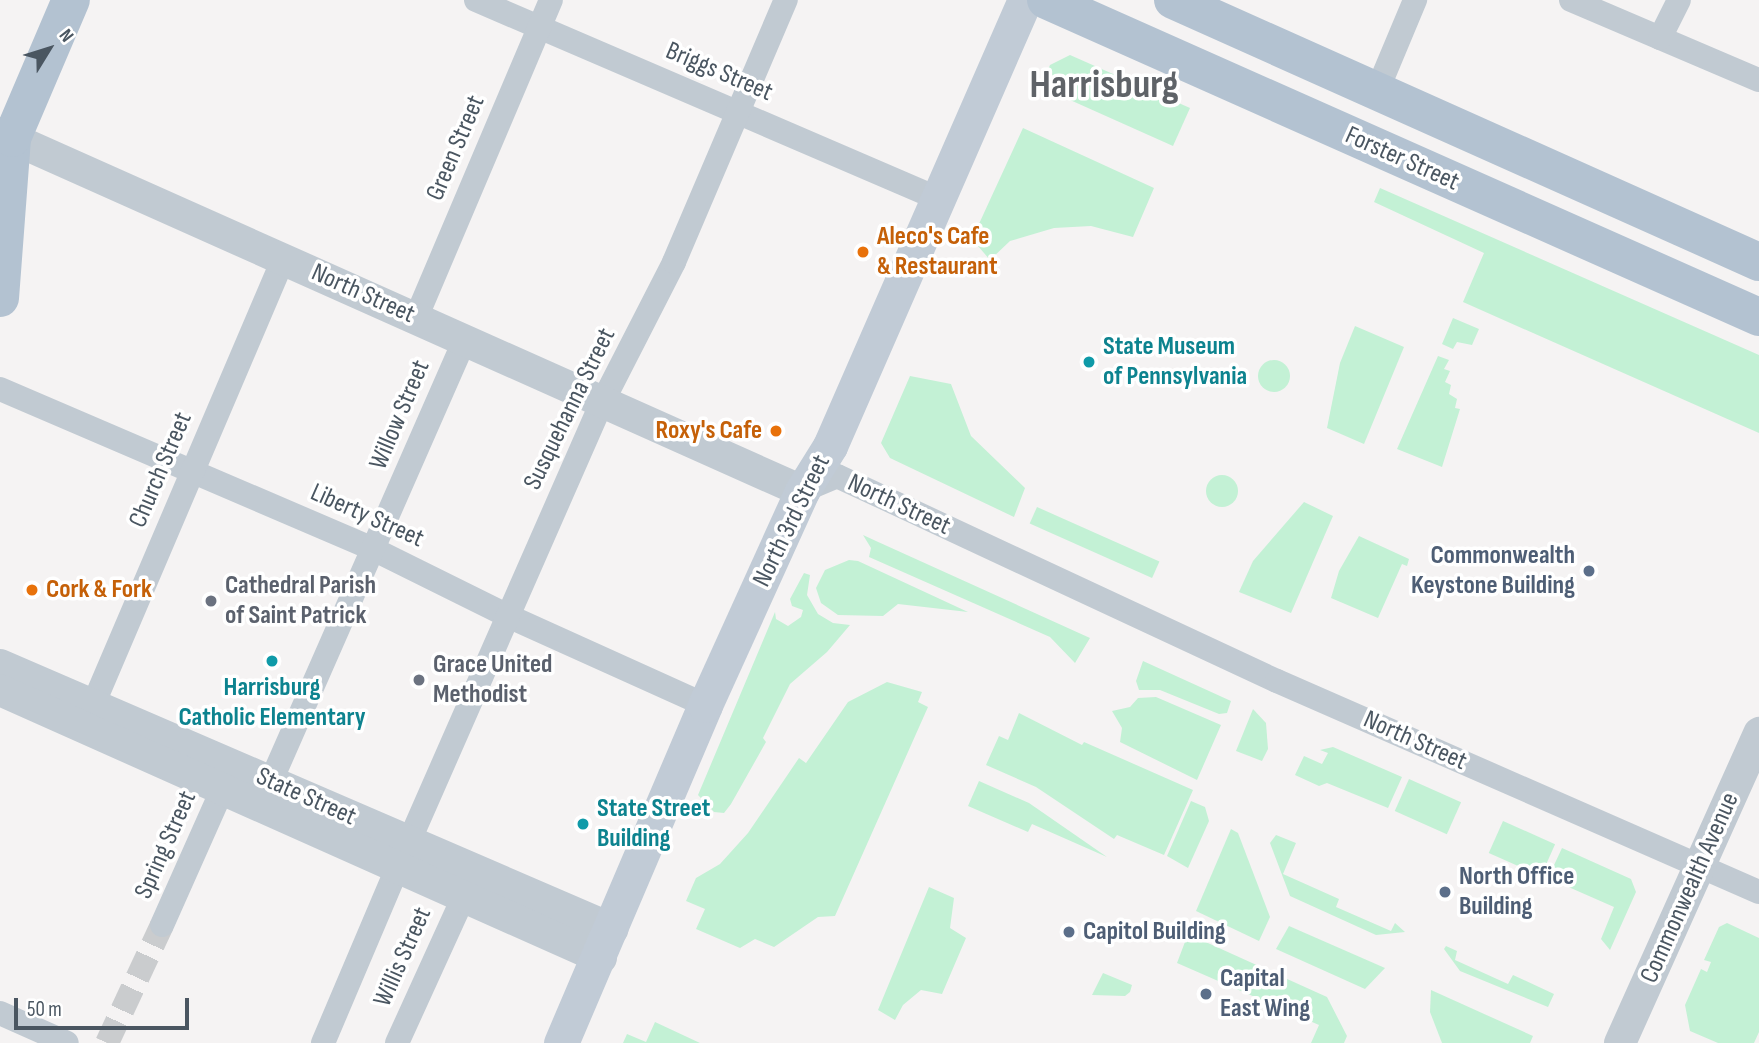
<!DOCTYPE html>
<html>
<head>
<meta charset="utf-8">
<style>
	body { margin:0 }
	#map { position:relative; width:1759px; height:1043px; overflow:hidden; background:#f5f3f3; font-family:"Sofia Sans Condensed",sans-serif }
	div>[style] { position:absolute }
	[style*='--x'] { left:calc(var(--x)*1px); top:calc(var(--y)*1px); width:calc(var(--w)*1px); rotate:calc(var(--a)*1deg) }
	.green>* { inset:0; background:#c3f1d5; transform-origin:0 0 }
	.round { border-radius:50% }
	.minor-tunnel>* { height:24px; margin-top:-12px; transform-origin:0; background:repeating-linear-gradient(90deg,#caccce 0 24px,transparent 0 36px) }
	.minor>* { height:24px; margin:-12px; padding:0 12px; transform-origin:12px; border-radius:12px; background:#c1cad2 }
	.tertiary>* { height:32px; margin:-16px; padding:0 16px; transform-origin:16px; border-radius:16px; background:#c1cad2 }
	.secondary>* { height:35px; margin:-17.5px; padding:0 17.5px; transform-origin:17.5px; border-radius:17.5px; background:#c1cbd6 }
	.primary>* { height:38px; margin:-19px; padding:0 19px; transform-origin:19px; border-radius:19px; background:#b3c2d1 }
	.dots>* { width:19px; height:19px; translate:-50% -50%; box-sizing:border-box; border:4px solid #fff; border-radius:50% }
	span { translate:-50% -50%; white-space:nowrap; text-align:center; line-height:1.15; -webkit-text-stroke:7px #fff; paint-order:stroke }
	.street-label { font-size:26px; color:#4a5661 }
	.food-label { font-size:26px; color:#c56008; font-weight:700 }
	.left { translate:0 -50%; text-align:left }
	.right { translate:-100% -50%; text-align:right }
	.culture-label { font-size:26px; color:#0d838f; font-weight:700 }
	.service-label { font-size:26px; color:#4e5e75; font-weight:700 }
	.worship-label { font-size:26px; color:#5b616d; font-weight:700 }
	.town-label { font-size:40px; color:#5f6368; font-weight:700 }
	.north { position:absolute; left:14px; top:14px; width:70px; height:70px; -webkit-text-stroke:5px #fff; paint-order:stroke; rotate:52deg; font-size:19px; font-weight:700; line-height:28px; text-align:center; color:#4a5661 }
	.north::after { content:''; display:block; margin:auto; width:24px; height:32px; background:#4a5661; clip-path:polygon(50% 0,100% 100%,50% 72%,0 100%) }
	.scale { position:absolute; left:14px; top:998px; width:175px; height:32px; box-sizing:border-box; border:4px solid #4a5661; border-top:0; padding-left:9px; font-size:21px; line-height:24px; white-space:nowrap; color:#4a5661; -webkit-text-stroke:5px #fff; paint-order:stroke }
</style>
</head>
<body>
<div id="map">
	<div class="green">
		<i style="clip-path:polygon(1070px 55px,1190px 108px,1173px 146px,1041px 87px,1050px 65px)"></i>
		<i style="clip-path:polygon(1023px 128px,1154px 188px,1133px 237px,1091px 226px,1054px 228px,1010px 241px,990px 260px,972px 239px)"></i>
		<i style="clip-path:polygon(1380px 188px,1759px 355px,1759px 433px,1463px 302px,1484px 253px,1374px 202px)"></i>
		<i style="clip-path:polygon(1453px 318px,1479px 329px,1472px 345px,1457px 342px,1453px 349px,1442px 344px)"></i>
		<i style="clip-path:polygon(1355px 326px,1404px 347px,1364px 444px,1327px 428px,1340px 363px)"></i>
		<i style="clip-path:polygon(1438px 356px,1449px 360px,1444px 369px,1450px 371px,1445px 382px,1451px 385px,1449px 394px,1457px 399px,1455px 408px,1460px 409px,1442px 467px,1397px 449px)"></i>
		<i class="round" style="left:1258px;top:360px;width:32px;height:32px"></i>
		<i style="clip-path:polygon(910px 376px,951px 384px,971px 436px,1025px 488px,1014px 517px,890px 458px,881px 443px)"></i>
		<i class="round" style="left:1206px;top:475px;width:32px;height:32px"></i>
		<i style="clip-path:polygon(1304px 502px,1333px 516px,1291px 613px,1239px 592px,1253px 561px)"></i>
		<i style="left:1037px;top:507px;width:134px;height:18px;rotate:24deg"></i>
		<i style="clip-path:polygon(863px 535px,876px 541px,1090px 638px,1075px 663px,1050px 637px,869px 557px,871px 548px)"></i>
		<i style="clip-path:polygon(1359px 536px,1409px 559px,1407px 566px,1402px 564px,1378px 618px,1331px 598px,1339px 571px)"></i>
		<i style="clip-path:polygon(849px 560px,858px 561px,968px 612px,898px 604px,883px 616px,838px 615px,821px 603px,816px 588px,825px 570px)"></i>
		<i style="clip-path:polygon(804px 573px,810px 575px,807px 595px,818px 614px,833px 623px,850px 625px,827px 652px,790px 684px,763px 738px,766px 742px,731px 804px,724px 813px,714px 812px,698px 795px,775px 612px,776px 619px,788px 626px,801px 617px,803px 610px,792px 606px,790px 599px)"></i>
		<i style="clip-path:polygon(1143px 661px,1231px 701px,1227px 713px,1219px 714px,1160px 690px,1139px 690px,1136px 681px)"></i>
		<i style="clip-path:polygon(887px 682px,922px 692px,918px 702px,928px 707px,835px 916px,818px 917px,774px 947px,755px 939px,740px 948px,696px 929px,705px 909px,686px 901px,696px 878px,720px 864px,748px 833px,799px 758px,806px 763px,848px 702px)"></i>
		<i style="clip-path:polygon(1156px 697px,1221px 725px,1197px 780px,1120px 742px,1122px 728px,1112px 711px,1130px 707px,1138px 698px)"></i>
		<i style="clip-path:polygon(1253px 709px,1266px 723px,1268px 749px,1262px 761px,1236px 751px)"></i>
		<i style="clip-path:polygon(1019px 713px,1082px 745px,1084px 742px,1193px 790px,1164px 855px,1117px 835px,1114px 839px,1036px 787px,986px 765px,999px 736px,1008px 740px)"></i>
		<i style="clip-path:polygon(1333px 747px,1402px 777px,1388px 808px,1327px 783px,1319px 786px,1295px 775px,1304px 756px,1322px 764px,1328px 753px,1320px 750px)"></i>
		<i style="left:1409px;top:779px;width:57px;height:35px;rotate:24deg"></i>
		<i style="clip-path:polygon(979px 781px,1029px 803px,1107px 857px,1032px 824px,1028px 832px,968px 806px)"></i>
		<i style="clip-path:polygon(1191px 801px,1205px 807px,1209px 821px,1188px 868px,1167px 856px)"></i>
		<i style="left:1503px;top:821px;width:57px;height:35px;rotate:24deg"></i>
		<i style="clip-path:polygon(1231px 829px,1238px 833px,1270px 917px,1259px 941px,1196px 911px)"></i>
		<i style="clip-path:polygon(1276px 835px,1296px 843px,1283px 874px,1339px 899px,1336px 907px,1391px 931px,1395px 923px,1405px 932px,1376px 935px,1290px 896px,1270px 843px)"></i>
		<i style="clip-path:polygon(1562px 848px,1631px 879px,1636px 892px,1610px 950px,1601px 939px,1614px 907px,1548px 878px)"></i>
		<i style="clip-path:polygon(929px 887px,954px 898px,950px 928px,966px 938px,942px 994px,921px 990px,903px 1005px,895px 1020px,878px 1010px)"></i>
		<i style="clip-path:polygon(1727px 923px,1759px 938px,1759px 1032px,1754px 1043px,1718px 1043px,1690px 1031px,1685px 1005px,1701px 969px,1707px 972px,1711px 962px,1704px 960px,1719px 927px)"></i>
		<i style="clip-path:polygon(1289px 926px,1385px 968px,1365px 989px,1276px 949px)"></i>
		<i style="clip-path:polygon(1188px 934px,1327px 997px,1347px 1036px,1344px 1043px,1311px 1043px,1319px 1025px,1177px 963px)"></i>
		<i style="clip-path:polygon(1446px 946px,1457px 951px,1455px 960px,1508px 984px,1513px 975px,1554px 994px,1548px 1007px,1460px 971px,1444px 949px)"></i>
		<i style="clip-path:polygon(1103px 973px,1132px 985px,1130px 992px,1125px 996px,1092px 995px)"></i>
		<i style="clip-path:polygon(1431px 990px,1533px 1036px,1530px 1043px,1442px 1043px,1430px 1012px)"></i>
		<i style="clip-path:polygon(655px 1022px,700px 1043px,623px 1043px,627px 1034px,646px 1042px)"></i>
	</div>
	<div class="minor-tunnel">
		<i style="--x:107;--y:1043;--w:130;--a:-65"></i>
	</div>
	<div class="minor">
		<i style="--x:476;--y:0;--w:504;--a:23.26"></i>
		<i style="--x:1571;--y:0;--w:204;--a:23.1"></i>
		<i style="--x:1660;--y:38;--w:42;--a:-63.4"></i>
		<i style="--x:1377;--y:91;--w:99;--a:-67.3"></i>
		<i style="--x:416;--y:318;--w:345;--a:-67"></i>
		<i style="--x:0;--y:389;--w:408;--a:23.2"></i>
		<i style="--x:375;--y:550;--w:148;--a:26.4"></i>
		<i style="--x:508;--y:616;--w:216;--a:24.3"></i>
		<i style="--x:802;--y:491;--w:38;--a:-23"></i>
		<i style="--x:837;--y:476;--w:485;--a:25"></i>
		<i style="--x:1277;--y:681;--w:526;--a:23.64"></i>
		<i style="--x:93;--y:705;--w:485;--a:-66.9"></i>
		<i style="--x:271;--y:781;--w:482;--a:-66.3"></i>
		<i style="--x:408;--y:844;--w:482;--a:-66.3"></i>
		<i style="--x:602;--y:403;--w:158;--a:-62.9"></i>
		<i style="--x:674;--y:262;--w:285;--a:-66.9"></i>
		<i style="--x:162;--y:925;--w:150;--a:-66"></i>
		<i style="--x:0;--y:1013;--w:73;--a:24.1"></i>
		<i style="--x:323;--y:1043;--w:192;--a:-67"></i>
		<i style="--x:397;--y:1043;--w:162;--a:-65.5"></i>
	</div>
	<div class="tertiary">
		<i style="--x:0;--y:133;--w:878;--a:24.06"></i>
		<i style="--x:0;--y:665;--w:667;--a:23.33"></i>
		<i style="--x:0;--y:690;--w:658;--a:24.03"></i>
		<i style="--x:1620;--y:1043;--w:340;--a:-65.8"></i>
	</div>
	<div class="secondary">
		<i style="--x:561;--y:1043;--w:367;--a:-66.9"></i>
		<i style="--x:705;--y:705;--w:235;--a:-65.6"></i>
		<i style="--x:802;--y:491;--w:53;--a:-58.1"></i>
		<i style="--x:830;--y:446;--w:487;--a:-66.4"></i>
	</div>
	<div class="primary">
		<i style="--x:1046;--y:0;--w:780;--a:23.97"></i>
		<i style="--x:1173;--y:0;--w:642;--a:24.09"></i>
		<i style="--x:0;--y:298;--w:160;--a:-85.7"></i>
		<i style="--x:12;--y:138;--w:150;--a:-66.9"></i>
	</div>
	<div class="dots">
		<i style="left:863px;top:252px;background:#e8710a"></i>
		<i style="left:1089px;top:362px;background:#0f9aa8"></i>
		<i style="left:776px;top:431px;background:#e8710a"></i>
		<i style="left:1589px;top:571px;background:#5c6f8a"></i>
		<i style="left:32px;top:590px;background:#e8710a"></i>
		<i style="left:211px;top:601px;background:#6b7280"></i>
		<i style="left:272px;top:661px;background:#0f9aa8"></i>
		<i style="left:419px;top:680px;background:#6b7280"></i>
		<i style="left:583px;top:824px;background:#0f9aa8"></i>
		<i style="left:1445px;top:892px;background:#5c6f8a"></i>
		<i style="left:1069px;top:932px;background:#5c6f8a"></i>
		<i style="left:1206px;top:994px;background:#5c6f8a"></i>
	</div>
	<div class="street-label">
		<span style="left:719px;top:72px;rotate:23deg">Briggs Street</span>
		<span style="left:456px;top:148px;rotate:-67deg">Green Street</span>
		<span style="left:1402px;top:159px;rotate:24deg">Forster Street</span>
		<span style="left:363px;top:294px;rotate:24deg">North Street</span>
		<span style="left:570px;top:409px;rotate:-64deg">Susquehanna Street</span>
		<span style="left:400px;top:415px;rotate:-67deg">Willow Street</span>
		<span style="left:161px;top:470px;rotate:-67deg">Church Street</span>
		<span style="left:899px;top:505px;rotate:25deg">North Street</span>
		<span style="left:367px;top:516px;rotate:24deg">Liberty Street</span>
		<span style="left:792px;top:521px;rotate:-64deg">North 3rd Street</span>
		<span style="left:1415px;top:741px;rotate:24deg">North Street</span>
		<span style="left:306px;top:797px;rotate:24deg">State Street</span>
		<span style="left:166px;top:845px;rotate:-66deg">Spring Street</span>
		<span style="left:1690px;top:888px;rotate:-66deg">Commonwealth Avenue</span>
		<span style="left:403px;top:957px;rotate:-66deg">Willis Street</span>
	</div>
	<div class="food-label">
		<span class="left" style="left:877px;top:252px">Aleco's Cafe<br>&amp; Restaurant</span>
		<span class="right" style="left:762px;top:431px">Roxy's Cafe</span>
		<span class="left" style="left:46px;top:590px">Cork &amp; Fork</span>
	</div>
	<div class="culture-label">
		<span class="left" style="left:1103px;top:362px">State Museum<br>of Pennsylvania</span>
		<span style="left:272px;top:703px">Harrisburg<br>Catholic Elementary</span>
		<span class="left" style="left:597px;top:824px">State Street<br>Building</span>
	</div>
	<div class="service-label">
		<span class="right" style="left:1575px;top:571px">Commonwealth<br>Keystone Building</span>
		<span class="left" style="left:1459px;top:892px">North Office<br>Building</span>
		<span class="left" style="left:1083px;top:932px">Capitol Building</span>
		<span class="left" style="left:1220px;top:994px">Capital<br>East Wing</span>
	</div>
	<div class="worship-label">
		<span class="left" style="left:225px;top:601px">Cathedral Parish<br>of Saint Patrick</span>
		<span class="left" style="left:433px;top:680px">Grace United<br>Methodist</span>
	</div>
	<div class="town-label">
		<span style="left:1104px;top:85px">Harrisburg</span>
	</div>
	<div class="north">N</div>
	<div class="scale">50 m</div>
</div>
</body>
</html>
